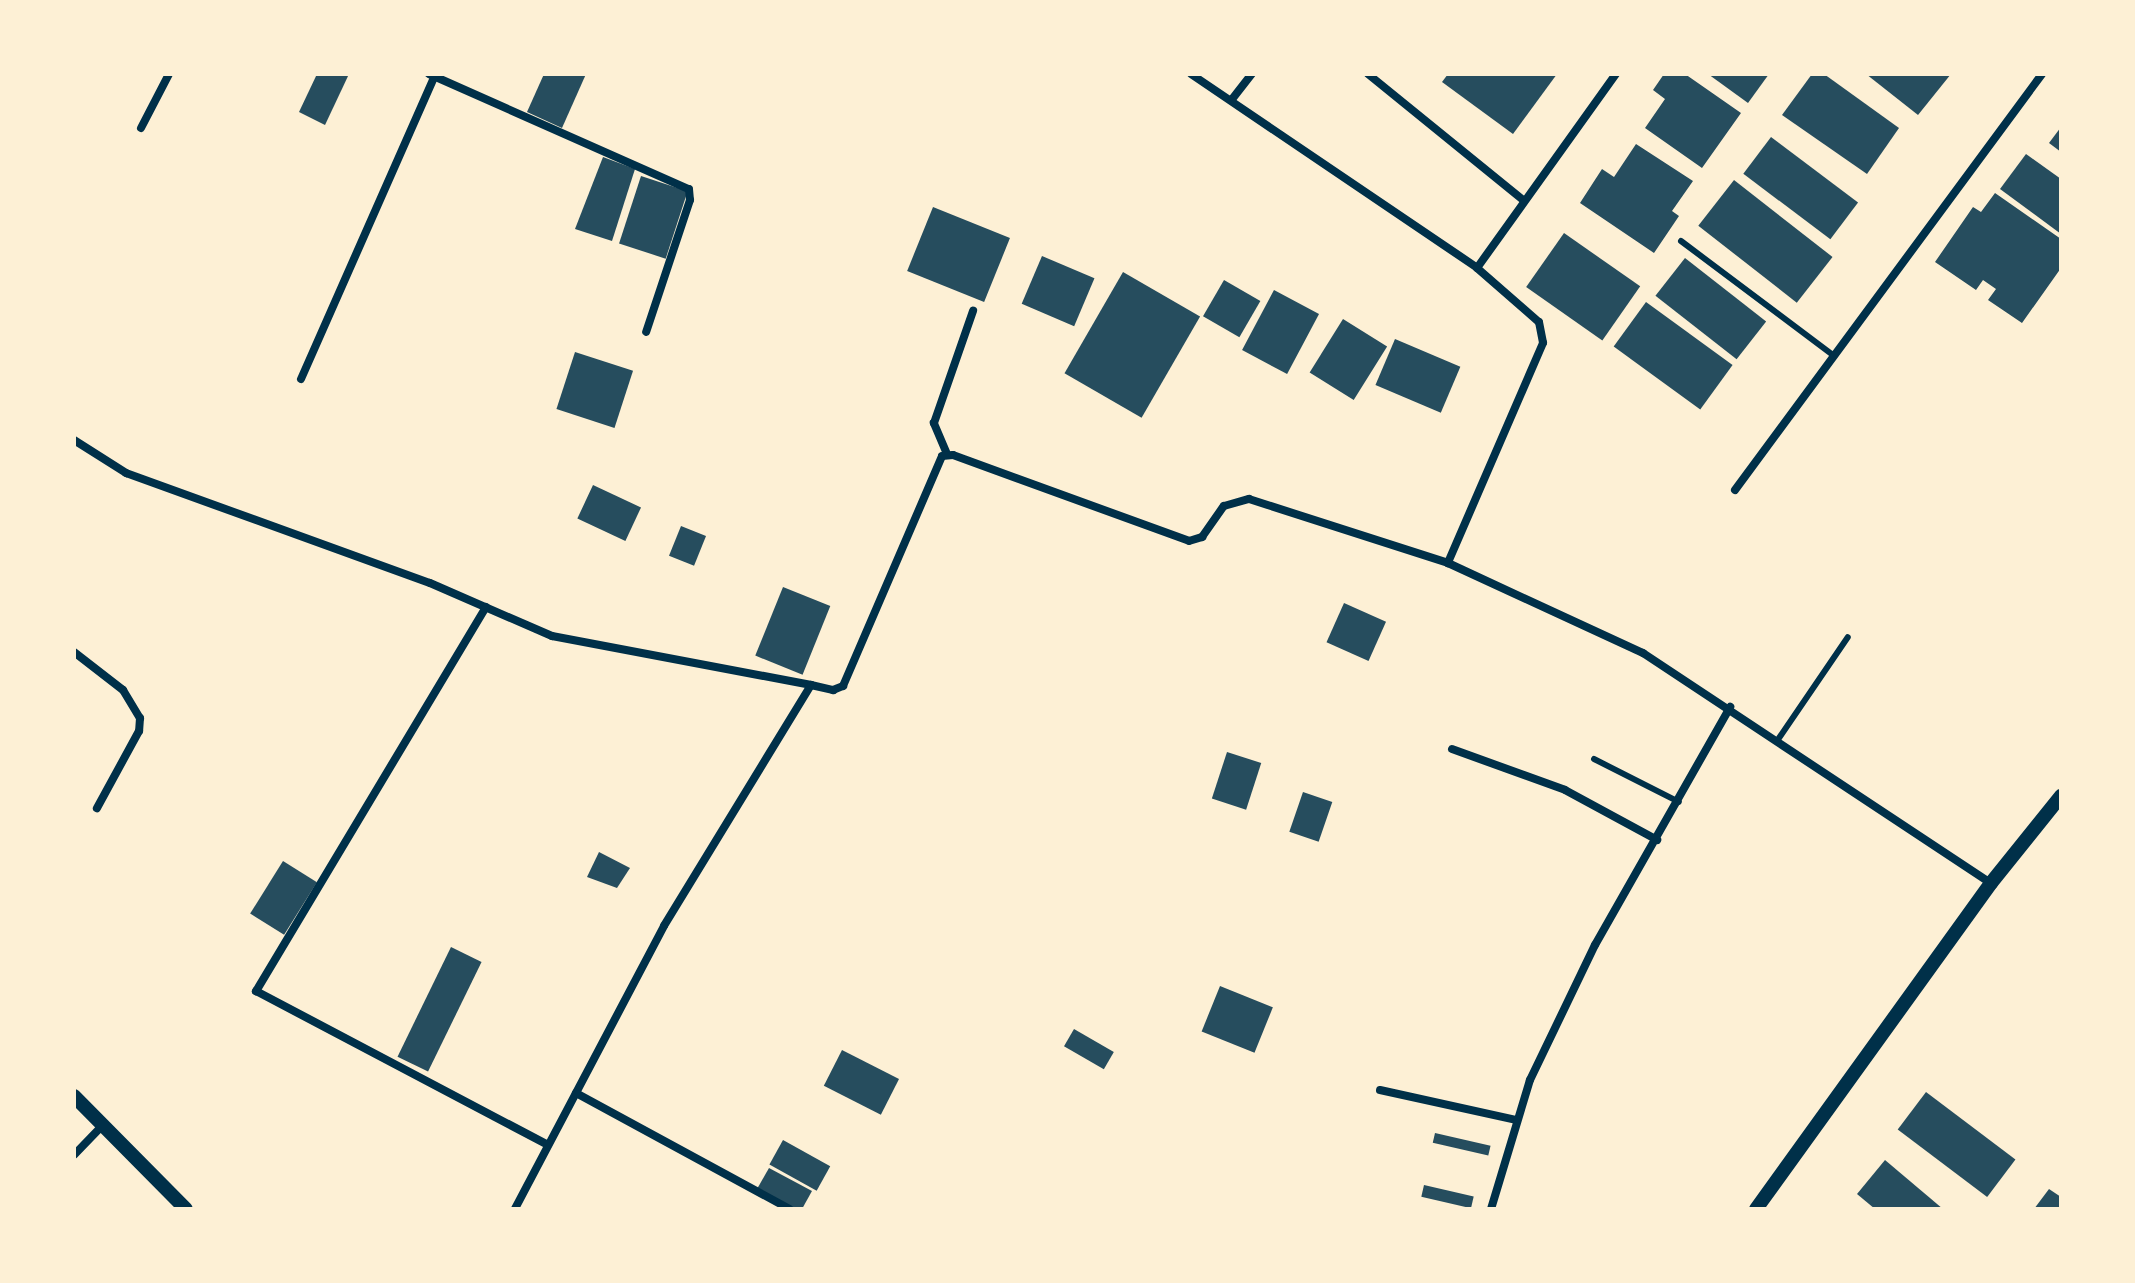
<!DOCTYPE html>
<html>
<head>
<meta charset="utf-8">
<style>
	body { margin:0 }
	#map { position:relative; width:2135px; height:1283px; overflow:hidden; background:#fdf0d5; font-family:Poppins,sans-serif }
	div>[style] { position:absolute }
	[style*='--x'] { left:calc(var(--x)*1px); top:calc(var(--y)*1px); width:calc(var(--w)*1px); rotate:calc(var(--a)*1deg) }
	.building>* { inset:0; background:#264d5e; transform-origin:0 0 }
	.service>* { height:6px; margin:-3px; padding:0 3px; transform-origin:3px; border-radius:3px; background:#003049 }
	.minor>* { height:8px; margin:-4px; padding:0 4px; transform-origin:4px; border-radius:4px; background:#003049 }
	.tertiary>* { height:14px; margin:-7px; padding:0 7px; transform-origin:7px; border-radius:7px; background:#003049 }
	span { translate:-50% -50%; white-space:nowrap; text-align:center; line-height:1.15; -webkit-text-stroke:8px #fdf0d5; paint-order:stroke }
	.frame { position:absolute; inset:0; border:76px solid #fdf0d5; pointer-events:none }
</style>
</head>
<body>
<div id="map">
	<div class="building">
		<i style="clip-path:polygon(317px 74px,349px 74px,325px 125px,299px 112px)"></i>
		<i style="clip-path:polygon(544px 74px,586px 74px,562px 128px,527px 112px)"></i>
		<i style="clip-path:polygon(1448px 74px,1557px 74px,1513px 134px,1442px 82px)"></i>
		<i style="clip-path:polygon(1664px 74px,1685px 74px,1741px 113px,1702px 168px,1645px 128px,1665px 99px,1653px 90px)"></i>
		<i style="clip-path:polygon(1708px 74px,1769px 74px,1748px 103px)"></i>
		<i style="clip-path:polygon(1812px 74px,1824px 74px,1899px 128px,1867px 174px,1782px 115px)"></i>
		<i style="clip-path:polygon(1866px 74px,1951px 74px,1918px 115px)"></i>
		<i style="clip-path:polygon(2061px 127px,2061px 152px,2049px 143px)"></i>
		<i style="left:1771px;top:137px;width:109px;height:46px;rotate:37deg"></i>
		<i style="clip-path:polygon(1636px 144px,1693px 181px,1672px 211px,1679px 216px,1654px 253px,1580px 203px,1602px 169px,1614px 177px)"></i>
		<i style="clip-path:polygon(2026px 154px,2061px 179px,2061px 234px,2000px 189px)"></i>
		<i style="clip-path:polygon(603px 157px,635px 169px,612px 241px,575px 229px)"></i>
		<i style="left:641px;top:176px;width:49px;height:71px;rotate:18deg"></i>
		<i style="left:1734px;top:180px;width:125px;height:58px;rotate:38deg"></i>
		<i style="clip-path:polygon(1995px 193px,2061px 239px,2061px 268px,2022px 323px,1988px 300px,1996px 289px,1983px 280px,1976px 290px,1935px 262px,1973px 207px,1981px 212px)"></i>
		<i style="left:933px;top:207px;width:83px;height:69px;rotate:22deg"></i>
		<i style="left:1564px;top:233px;width:93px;height:66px;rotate:35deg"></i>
		<i style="left:1042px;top:256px;width:57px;height:52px;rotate:23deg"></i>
		<i style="left:1685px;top:258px;width:103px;height:48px;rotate:38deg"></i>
		<i style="left:1123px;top:272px;width:89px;height:117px;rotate:30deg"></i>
		<i style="left:1224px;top:280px;width:42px;height:42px;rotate:30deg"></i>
		<i style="left:1274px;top:290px;width:51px;height:68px;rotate:28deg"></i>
		<i style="left:1646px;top:302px;width:107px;height:55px;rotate:36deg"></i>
		<i style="left:1343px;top:319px;width:52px;height:63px;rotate:32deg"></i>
		<i style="left:1395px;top:339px;width:71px;height:50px;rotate:23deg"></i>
		<i style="left:575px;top:352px;width:61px;height:60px;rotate:18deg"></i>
		<i style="left:593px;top:485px;width:53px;height:37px;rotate:25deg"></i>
		<i style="left:681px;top:526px;width:27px;height:32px;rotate:22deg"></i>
		<i style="left:783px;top:587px;width:51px;height:74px;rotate:22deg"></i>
		<i style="left:1344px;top:603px;width:46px;height:43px;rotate:24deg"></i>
		<i style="left:1227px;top:752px;width:36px;height:49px;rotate:18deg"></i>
		<i style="left:1303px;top:792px;width:31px;height:42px;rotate:19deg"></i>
		<i style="clip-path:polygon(599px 852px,630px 868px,617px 888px,587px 877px)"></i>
		<i style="left:283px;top:861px;width:40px;height:62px;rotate:32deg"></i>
		<i style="left:451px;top:947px;width:34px;height:122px;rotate:26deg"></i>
		<i style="left:1220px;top:986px;width:57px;height:49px;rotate:22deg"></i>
		<i style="left:1074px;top:1029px;width:46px;height:20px;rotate:30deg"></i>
		<i style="left:842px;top:1050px;width:64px;height:40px;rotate:27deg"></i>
		<i style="left:1926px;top:1092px;width:112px;height:47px;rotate:37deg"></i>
		<i style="left:1435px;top:1133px;width:57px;height:10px;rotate:13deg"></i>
		<i style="left:783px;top:1140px;width:54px;height:28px;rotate:29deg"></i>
		<i style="clip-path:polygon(1885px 1160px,1943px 1209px,1875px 1209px,1857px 1194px)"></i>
		<i style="clip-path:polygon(769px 1168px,812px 1191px,802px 1209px,792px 1209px,757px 1189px)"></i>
		<i style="left:1424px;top:1185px;width:51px;height:12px;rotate:13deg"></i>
		<i style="clip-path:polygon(2049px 1189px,2061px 1197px,2061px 1209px,2034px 1209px)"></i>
	</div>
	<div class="service">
		<i style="--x:1681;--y:241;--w:191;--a:36.9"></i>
		<i style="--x:1779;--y:738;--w:122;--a:-55.7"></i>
		<i style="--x:1594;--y:759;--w:95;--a:26.8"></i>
	</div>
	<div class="minor">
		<i style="--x:429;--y:74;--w:284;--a:23.9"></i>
		<i style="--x:689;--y:189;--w:11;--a:85"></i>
		<i style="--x:690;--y:200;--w:139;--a:108.4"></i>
		<i style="--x:1191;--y:74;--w:346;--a:34.1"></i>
		<i style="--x:1477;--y:268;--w:82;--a:41.1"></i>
		<i style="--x:1539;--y:322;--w:21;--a:79"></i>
		<i style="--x:1543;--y:343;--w:240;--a:113.4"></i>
		<i style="--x:1368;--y:74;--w:201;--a:39.1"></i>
		<i style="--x:1233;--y:98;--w:31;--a:-52"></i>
		<i style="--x:141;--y:128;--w:61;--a:-62.6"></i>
		<i style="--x:1477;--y:268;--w:239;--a:-54.4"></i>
		<i style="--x:301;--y:379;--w:330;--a:-66.2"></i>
		<i style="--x:74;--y:440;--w:62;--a:32.4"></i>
		<i style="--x:126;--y:473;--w:323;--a:19.9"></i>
		<i style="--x:430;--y:583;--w:133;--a:23.5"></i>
		<i style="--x:552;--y:636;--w:264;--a:10.7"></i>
		<i style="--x:811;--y:685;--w:282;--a:121.4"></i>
		<i style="--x:664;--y:926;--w:320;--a:117.8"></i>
		<i style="--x:947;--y:454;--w:34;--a:-113"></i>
		<i style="--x:934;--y:423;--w:119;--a:-70.8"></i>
		<i style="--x:1735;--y:490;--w:517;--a:-53.57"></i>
		<i style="--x:486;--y:607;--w:448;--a:120.9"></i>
		<i style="--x:256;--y:991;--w:330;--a:27.8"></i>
		<i style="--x:74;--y:652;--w:62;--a:37.8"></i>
		<i style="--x:123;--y:690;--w:33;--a:59"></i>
		<i style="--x:140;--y:718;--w:13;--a:94"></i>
		<i style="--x:139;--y:731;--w:88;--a:118.6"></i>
		<i style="--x:811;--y:685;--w:23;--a:13"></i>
		<i style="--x:833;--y:690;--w:11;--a:-22"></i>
		<i style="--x:843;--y:686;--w:250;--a:-66.7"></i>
		<i style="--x:942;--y:456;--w:11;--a:-5"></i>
		<i style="--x:953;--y:455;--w:251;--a:20"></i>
		<i style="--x:1189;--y:541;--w:14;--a:-17"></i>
		<i style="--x:1202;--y:537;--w:38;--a:-55"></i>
		<i style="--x:1224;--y:506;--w:26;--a:-16"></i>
		<i style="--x:1249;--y:499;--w:209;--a:17.8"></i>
		<i style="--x:1448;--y:563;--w:215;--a:24.8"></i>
		<i style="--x:1643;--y:653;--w:417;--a:33.5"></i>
		<i style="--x:1452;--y:749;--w:120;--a:19.9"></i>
		<i style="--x:1565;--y:790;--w:105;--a:28.5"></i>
		<i style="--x:1380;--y:1090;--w:139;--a:12.4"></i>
		<i style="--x:576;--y:1093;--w:243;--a:28.5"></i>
		<i style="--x:74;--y:1155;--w:42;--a:-46"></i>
		<i style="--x:1491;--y:1209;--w:135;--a:-73.2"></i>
		<i style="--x:1530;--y:1080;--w:150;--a:-64.3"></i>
		<i style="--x:1595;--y:945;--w:274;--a:-60.4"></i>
	</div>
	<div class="tertiary">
		<i style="--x:74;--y:1096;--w:159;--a:45.3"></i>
		<i style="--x:1756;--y:1209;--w:402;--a:-54.2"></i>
		<i style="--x:1991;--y:883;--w:112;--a:-51.2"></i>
	</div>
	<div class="frame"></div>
</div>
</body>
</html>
